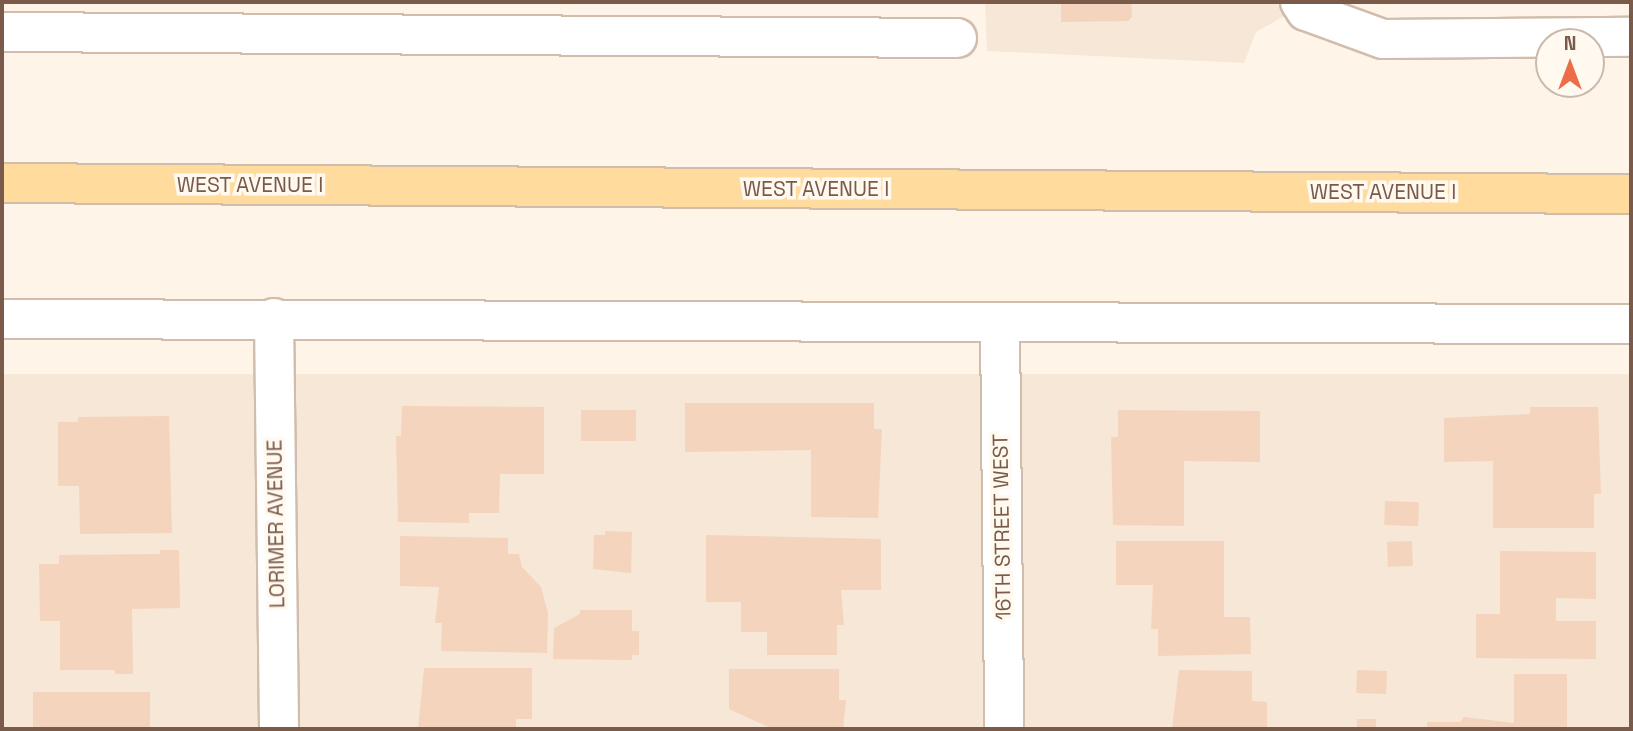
<!DOCTYPE html>
<html>
<head>
<meta charset="utf-8">
<style>
	body { margin:0 }
	#map { position:relative; width:1633px; height:731px; overflow:hidden; background:#fef5e8; font-family:"Space Grotesk",sans-serif }
	div>[style] { position:absolute }
	[style*='--x'] { left:calc(var(--x)*1px); top:calc(var(--y)*1px); width:calc(var(--w)*1px); rotate:calc(var(--a)*1deg) }
	.residential>* { inset:0; background:#f6e7d6; transform-origin:0 0 }
	.building>* { inset:0; background:#f5d4be; transform-origin:0 0 }
	.roads { filter:drop-shadow(2px 0 #d1bdac) drop-shadow(-2px 0 #d1bdac) drop-shadow(0 2px #d1bdac) drop-shadow(0 -2px #d1bdac) }
	.minor>* { height:38px; margin:-19px; padding:0 19px; transform-origin:19px; border-radius:19px; background:#fff }
	.primary>* { height:38px; margin:-19px; padding:0 19px; transform-origin:19px; border-radius:19px; background:#ffdb9e }
	span { translate:-50% -50%; white-space:nowrap; text-align:center; line-height:1.15; -webkit-text-stroke:7px #fff9f0; paint-order:stroke }
	.street-label { font-size:21px; color:#7a5b4a }
	.frame { position:absolute; inset:0; border:4px solid #7a5b4a; pointer-events:none }
	.north { position:absolute; left:1535px; top:28px; width:70px; height:70px; box-sizing:border-box; background:#fff9f0; border:2px solid #cabaae; border-radius:50%; rotate:0deg; font-size:19px; font-weight:700; line-height:28px; text-align:center; color:#7a5b4a }
	.north::after { content:''; display:block; margin:auto; width:24px; height:32px; background:#ed6d48; clip-path:polygon(50% 0,100% 100%,50% 72%,0 100%) }
</style>
</head>
<body>
<div id="map">
	<div class="residential">
		<i style="clip-path:polygon(985px 2px,1309px 2px,1256px 32px,1244px 63px,987px 51px)"></i>
		<i style="left:2px;top:374px;width:1629px;height:355px"></i>
	</div>
	<div class="building">
		<i style="clip-path:polygon(1061px 2px,1131px 2px,1132px 17px,1128px 21px,1061px 22px)"></i>
		<i style="clip-path:polygon(685px 403px,874px 403px,874px 429px,882px 429px,878px 518px,811px 517px,811px 450px,685px 452px)"></i>
		<i style="clip-path:polygon(402px 406px,544px 407px,544px 474px,500px 474px,499px 513px,469px 513px,469px 523px,398px 522px,396px 436px,401px 436px)"></i>
		<i style="clip-path:polygon(1530px 407px,1598px 407px,1601px 494px,1594px 494px,1594px 528px,1493px 528px,1493px 461px,1444px 462px,1444px 418px,1530px 414px)"></i>
		<i style="left:581px;top:410px;width:55px;height:31px"></i>
		<i style="clip-path:polygon(1118px 410px,1260px 411px,1260px 462px,1184px 461px,1184px 526px,1113px 525px,1111px 437px,1118px 437px)"></i>
		<i style="clip-path:polygon(169px 416px,172px 533px,80px 534px,79px 486px,58px 486px,58px 422px,78px 422px,78px 417px)"></i>
		<i style="left:1385px;top:501px;width:34px;height:24px;rotate:2deg"></i>
		<i style="clip-path:polygon(605px 531px,632px 532px,631px 573px,593px 569px,594px 535px,605px 535px)"></i>
		<i style="clip-path:polygon(706px 535px,881px 539px,881px 590px,841px 590px,844px 625px,837px 625px,837px 655px,767px 655px,767px 632px,741px 632px,741px 602px,706px 602px)"></i>
		<i style="clip-path:polygon(400px 536px,508px 538px,508px 554px,519px 554px,522px 567px,541px 587px,548px 613px,547px 653px,441px 651px,442px 623px,435px 623px,439px 587px,400px 586px)"></i>
		<i style="clip-path:polygon(1116px 541px,1224px 541px,1224px 617px,1250px 617px,1251px 654px,1158px 656px,1158px 629px,1151px 629px,1153px 585px,1116px 585px)"></i>
		<i style="left:1412px;top:541px;width:25px;height:25px;rotate:88deg"></i>
		<i style="clip-path:polygon(160px 550px,179px 550px,180px 608px,132px 609px,133px 674px,115px 674px,115px 670px,60px 670px,60px 621px,40px 621px,39px 564px,59px 564px,59px 555px,160px 554px)"></i>
		<i style="clip-path:polygon(1500px 551px,1596px 552px,1596px 599px,1556px 598px,1556px 621px,1596px 621px,1596px 659px,1476px 658px,1476px 614px,1500px 614px)"></i>
		<i style="clip-path:polygon(580px 610px,632px 610px,632px 631px,639px 631px,639px 655px,632px 655px,632px 660px,553px 659px,554px 628px,580px 614px)"></i>
		<i style="clip-path:polygon(424px 668px,532px 668px,532px 719px,516px 719px,516px 729px,418px 729px)"></i>
		<i style="clip-path:polygon(729px 669px,839px 669px,839px 700px,846px 700px,843px 729px,773px 729px,729px 709px)"></i>
		<i style="clip-path:polygon(1179px 670px,1252px 671px,1252px 701px,1267px 702px,1267px 729px,1172px 729px)"></i>
		<i style="left:1357px;top:670px;width:30px;height:23px;rotate:2deg"></i>
		<i style="clip-path:polygon(1514px 674px,1567px 674px,1567px 729px,1427px 729px,1427px 722px,1460px 722px,1464px 717px,1514px 723px)"></i>
		<i style="left:150px;top:692px;width:37px;height:117px;rotate:90deg"></i>
		<i style="left:1357px;top:719px;width:19px;height:10px"></i>
	</div>
	<div class="roads">
		<div class="minor">
			<i style="--x:1300;--y:2;--w:11;--a:56"></i>
			<i style="--x:1306;--y:11;--w:82;--a:20"></i>
			<i style="--x:1383;--y:39;--w:248;--a:-0.5"></i>
			<i style="--x:2;--y:32;--w:955;--a:0.36"></i>
			<i style="--x:274;--y:318;--w:411;--a:89.3"></i>
			<i style="--x:2;--y:319;--w:1629;--a:0.18"></i>
			<i style="--x:1000;--y:325;--w:404;--a:89.4"></i>
		</div>
		<div class="primary">
			<i style="--x:2;--y:183;--w:1629;--a:0.39"></i>
		</div>
	</div>
	<div class="street-label">
		<span style="left:250px;top:185px">WEST AVENUE I</span>
		<span style="left:816px;top:189px">WEST AVENUE I</span>
		<span style="left:1383px;top:192px">WEST AVENUE I</span>
		<span style="left:276px;top:524px;rotate:-91deg">LORIMER AVENUE</span>
		<span style="left:1002px;top:527px;rotate:-91deg">16TH STREET WEST</span>
	</div>
	<div class="frame"></div>
	<div class="north">N</div>
</div>
</body>
</html>
